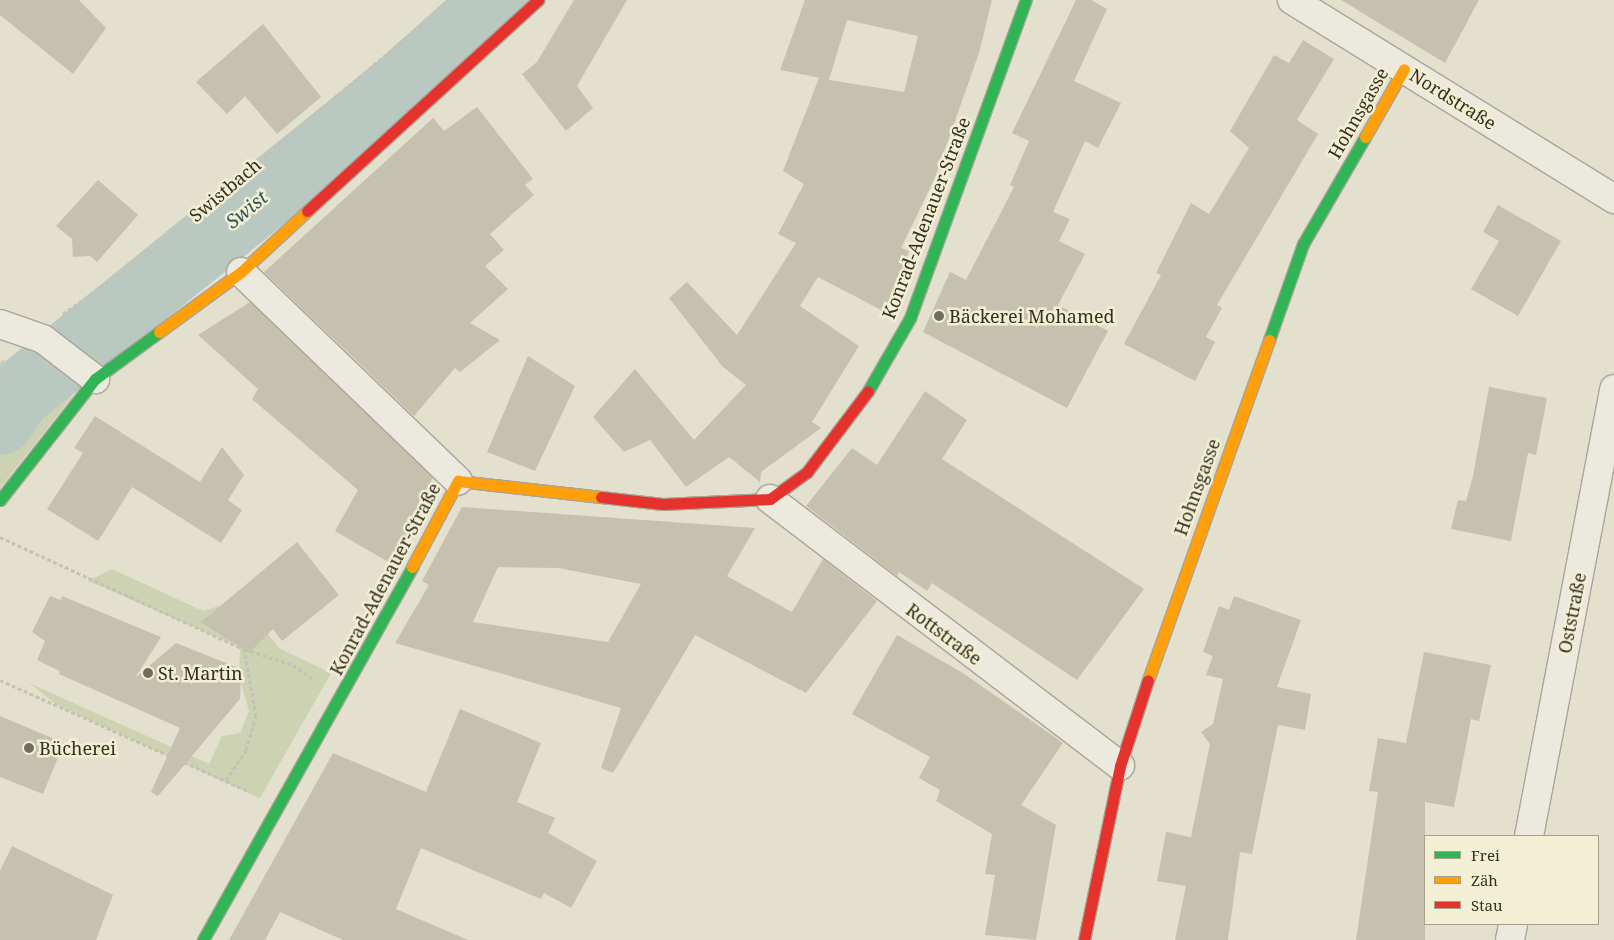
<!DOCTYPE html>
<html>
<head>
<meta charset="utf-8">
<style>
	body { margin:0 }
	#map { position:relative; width:1614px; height:940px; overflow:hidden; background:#e3e0ce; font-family:"Noto Serif",serif }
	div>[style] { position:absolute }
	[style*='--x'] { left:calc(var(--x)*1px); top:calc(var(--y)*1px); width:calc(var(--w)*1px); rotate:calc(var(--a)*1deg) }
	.green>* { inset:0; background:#cdd3b2 }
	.river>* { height:68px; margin:-34px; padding:0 34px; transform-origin:34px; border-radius:34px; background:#b9c9c1 }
	.building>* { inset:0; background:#c6c0af }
	.path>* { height:3px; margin-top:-1.5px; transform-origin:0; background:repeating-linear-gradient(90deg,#c4c1b6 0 4px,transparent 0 6.5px) }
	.roads { filter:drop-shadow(1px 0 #a8a597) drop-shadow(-1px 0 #a8a597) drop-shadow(0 1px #a8a597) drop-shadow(0 -1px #a8a597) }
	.street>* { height:28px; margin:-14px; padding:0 14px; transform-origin:14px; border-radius:14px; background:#ece9df }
	.fast>* { height:11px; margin:-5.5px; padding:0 5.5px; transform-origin:5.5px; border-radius:5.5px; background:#30b455 }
	.slow>* { height:11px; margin:-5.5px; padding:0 5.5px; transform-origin:5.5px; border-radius:5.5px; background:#ff9f0a }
	.jam>* { height:11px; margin:-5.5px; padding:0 5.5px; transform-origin:5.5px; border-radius:5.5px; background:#e5322d }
	.dots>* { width:14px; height:14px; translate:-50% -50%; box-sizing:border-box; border:2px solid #f3efd5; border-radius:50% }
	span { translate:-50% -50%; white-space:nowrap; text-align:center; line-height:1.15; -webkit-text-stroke:5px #f3efd5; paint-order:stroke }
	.street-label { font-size:18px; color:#362f20 }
	.poi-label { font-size:18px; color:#362f20 }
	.left { translate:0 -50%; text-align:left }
	.water-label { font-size:19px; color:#305155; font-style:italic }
	.legend { position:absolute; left:1424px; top:835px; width:175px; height:90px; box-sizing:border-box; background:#f3efd5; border:1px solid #a7a28d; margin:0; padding:6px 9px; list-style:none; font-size:15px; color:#362f20 }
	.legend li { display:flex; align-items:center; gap:10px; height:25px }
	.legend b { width:25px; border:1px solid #a7a28d }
</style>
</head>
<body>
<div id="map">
	<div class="green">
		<i style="clip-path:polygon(2px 359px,72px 397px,0 488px,0 363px)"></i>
		<i style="clip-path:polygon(112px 569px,203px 611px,219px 606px,249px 641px,264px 629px,279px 648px,331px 673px,260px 798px,57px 705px,29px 683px,209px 764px,222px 736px,240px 733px,249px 711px,239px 676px,240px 647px,88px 581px)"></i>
	</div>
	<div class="river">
		<i style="--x:0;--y:421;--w:32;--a:-55"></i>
		<i style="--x:18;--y:395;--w:495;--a:-38.9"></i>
		<i style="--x:403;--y:84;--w:126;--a:-41.8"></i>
	</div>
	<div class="building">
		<i style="clip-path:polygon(0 0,79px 0,106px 28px,73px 74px,0 15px)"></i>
		<i style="clip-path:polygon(574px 0,627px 0,577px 86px,593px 108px,566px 131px,522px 74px,537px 62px)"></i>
		<i style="clip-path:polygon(evenodd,805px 0,992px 0,979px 53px,934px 180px,901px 248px,909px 251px,887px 313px,818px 277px,800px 306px,859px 346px,812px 422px,821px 428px,761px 472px,760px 482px,729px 457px,686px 487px,650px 440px,624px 452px,593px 417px,635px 369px,694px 440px,746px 385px,723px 367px,669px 298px,687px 282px,737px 335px,796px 243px,778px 234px,804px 184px,783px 171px,819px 78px,826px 79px,780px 70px,805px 0,847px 20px,918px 36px,904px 92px,829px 80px,847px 20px)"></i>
		<i style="clip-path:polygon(1076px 0,1091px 0,1107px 9px,1074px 81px,1121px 103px,1098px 148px,1085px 141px,1053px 212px,1070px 219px,1059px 241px,1085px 254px,1058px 305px,1108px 331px,1067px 408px,923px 332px,950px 272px,966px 280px,1014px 187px,1010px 185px,1029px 141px,1012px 133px)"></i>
		<i style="clip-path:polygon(1341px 0,1479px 0,1445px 63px)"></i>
		<i style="clip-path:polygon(263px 24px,321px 97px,277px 134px,245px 96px,227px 114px,196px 82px)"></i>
		<i style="clip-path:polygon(1303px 40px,1334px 59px,1297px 120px,1318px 134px,1217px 305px,1222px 308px,1206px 337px,1215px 342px,1195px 381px,1124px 344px,1161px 275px,1156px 273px,1191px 203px,1209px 214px,1249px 148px,1230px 131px,1274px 55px,1289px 63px)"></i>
		<i style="clip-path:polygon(477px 107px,533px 179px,525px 185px,534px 195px,490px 234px,504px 250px,485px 266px,508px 289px,470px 323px,500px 340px,460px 372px,455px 368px,414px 416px,264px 272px,433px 118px,444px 131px)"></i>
		<i style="clip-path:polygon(98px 180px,138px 215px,97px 262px,90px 256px,73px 257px,72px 239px,56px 226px)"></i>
		<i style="clip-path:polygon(1498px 205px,1561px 241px,1518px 316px,1471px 289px,1499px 241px,1483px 232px)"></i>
		<i style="clip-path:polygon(250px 302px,433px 478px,418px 504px,428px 504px,395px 566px,335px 531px,358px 490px,252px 399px,258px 389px,198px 335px)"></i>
		<i style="clip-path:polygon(528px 356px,575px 386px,535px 471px,487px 452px)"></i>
		<i style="clip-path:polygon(1489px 387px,1547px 398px,1536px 455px,1528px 453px,1511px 541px,1451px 529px,1458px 500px,1466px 501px,1473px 476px)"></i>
		<i style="clip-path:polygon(925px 391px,967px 420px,942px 459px,1144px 589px,1077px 680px,932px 583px,927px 591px,899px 572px,897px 576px,806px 506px,852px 448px,877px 465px)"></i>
		<i style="clip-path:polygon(95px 416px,200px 482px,222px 447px,244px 475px,228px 500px,242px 510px,221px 543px,132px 487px,98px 541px,47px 509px,83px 453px,74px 448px)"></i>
		<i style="clip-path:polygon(evenodd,462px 507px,755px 528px,727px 576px,792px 612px,823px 559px,877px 601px,806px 693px,695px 635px,613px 773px,601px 768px,621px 708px,395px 643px,429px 585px,422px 581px,462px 507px,498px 567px,558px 568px,641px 584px,608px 642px,473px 622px,498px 567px)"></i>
		<i style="clip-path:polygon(297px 542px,339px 595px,282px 641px,273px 629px,249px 653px,201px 622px)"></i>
		<i style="clip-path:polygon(50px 596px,61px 600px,62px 596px,161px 637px,135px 678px,176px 643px,241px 669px,240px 699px,158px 796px,151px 792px,180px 728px,59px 674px,60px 671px,37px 660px,45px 641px,32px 632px)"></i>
		<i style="clip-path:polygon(1234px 596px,1301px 620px,1277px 687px,1311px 694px,1305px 730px,1278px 725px,1252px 854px,1240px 852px,1228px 940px,1175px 940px,1186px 886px,1157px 881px,1166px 832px,1191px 837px,1210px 744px,1201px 732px,1213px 724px,1223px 679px,1206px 675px,1213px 656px,1203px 652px,1219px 606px,1229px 610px)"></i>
		<i style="clip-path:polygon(897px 635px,963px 673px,1063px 743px,1021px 805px,1056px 825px,1036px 940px,985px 935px,995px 875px,985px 874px,992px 834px,936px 801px,940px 790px,919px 778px,930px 757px,852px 714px)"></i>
		<i style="clip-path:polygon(1424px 652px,1491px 665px,1479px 721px,1471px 719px,1454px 807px,1425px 802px,1425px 940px,1356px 940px,1378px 792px,1369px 791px,1378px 738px,1406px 743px)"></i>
		<i style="clip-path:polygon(460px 709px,541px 743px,517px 802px,555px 818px,548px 833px,597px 861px,571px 908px,544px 893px,541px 899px,421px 848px,396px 909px,468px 940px,343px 940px,280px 912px,265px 940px,229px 940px,333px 753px,426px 792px)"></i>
		<i style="clip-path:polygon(0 716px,64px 743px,43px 794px,0 777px)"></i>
		<i style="clip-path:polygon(12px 846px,113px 895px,96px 940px,0 940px,0 871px)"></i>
	</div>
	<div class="path">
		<i style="--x:63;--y:314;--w:99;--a:-35.1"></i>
		<i style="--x:144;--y:257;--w:400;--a:-39.9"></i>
		<i style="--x:0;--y:378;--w:20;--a:-53"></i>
		<i style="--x:0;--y:537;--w:268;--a:24.7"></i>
		<i style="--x:244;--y:649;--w:52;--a:18.1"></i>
		<i style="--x:293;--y:665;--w:24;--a:35"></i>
		<i style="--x:0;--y:680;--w:274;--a:24.1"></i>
		<i style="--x:226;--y:780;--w:36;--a:-56"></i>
		<i style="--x:246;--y:750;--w:35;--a:-74"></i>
		<i style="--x:256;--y:716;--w:68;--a:-100.2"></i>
	</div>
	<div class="roads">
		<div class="street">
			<i style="--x:1292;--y:0;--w:379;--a:31.7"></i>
			<i style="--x:241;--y:272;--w:301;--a:43.9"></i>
			<i style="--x:0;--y:324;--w:46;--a:19.2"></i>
			<i style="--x:43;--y:339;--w:66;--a:37.6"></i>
			<i style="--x:770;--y:499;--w:440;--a:37.3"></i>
			<i style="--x:1529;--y:836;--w:455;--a:-79.2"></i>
			<i style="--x:1510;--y:940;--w:16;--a:-79"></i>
		</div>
		<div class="fast">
			<i style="--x:1269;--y:340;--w:102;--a:-70.5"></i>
			<i style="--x:1303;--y:244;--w:124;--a:-59.9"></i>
			<i style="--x:868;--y:391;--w:84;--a:-60.1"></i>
			<i style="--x:910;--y:318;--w:338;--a:-70"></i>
			<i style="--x:0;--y:500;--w:154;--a:-51.9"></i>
			<i style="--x:95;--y:379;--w:79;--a:-36.3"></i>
			<i style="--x:203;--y:940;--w:428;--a:-60.7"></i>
		</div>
		<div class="slow">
			<i style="--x:1365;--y:137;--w:78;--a:-60.2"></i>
			<i style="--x:159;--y:332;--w:102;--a:-36.2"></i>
			<i style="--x:241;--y:272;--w:90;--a:-42.7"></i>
			<i style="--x:412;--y:567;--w:98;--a:-61.9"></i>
			<i style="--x:458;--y:481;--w:144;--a:6.4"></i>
			<i style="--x:1148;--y:680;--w:361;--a:-70.4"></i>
		</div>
		<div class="jam">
			<i style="--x:307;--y:211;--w:313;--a:-42.4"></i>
			<i style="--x:601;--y:497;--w:62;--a:6.4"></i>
			<i style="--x:663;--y:504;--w:107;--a:-2.7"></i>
			<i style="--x:770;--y:499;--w:46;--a:-36.1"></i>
			<i style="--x:807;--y:472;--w:101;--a:-53"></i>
			<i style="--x:1084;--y:940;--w:178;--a:-78.3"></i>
			<i style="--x:1120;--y:766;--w:90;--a:-72"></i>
		</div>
	</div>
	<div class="dots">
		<i style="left:939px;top:316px;background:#736d5d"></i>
		<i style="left:148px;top:673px;background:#736d5d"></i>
		<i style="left:29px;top:748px;background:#736d5d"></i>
	</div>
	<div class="street-label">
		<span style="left:1453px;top:99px;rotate:32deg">Nordstraße</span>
		<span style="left:1358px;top:113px;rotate:-60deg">Hohnsgasse</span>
		<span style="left:225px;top:190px;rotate:-40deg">Swistbach</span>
		<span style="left:926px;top:218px;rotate:-69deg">Konrad-Adenauer-Straße</span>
		<span style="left:1197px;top:487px;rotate:-70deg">Hohnsgasse</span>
		<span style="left:385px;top:579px;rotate:-62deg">Konrad-Adenauer-Straße</span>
		<span style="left:1572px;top:613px;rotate:-79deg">Oststraße</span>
		<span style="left:944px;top:634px;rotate:37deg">Rottstraße</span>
	</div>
	<div class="poi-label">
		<span class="left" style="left:949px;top:316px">Bäckerei Mohamed</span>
		<span class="left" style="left:158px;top:673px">St. Martin</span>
		<span class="left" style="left:39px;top:748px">Bücherei</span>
	</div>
	<div class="water-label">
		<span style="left:247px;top:210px;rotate:-39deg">Swist</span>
	</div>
	<ul class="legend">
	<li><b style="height:6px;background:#30b455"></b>Frei</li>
	<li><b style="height:6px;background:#ff9f0a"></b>Zäh</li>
	<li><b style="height:6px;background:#e5322d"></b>Stau</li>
	</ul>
</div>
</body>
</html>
